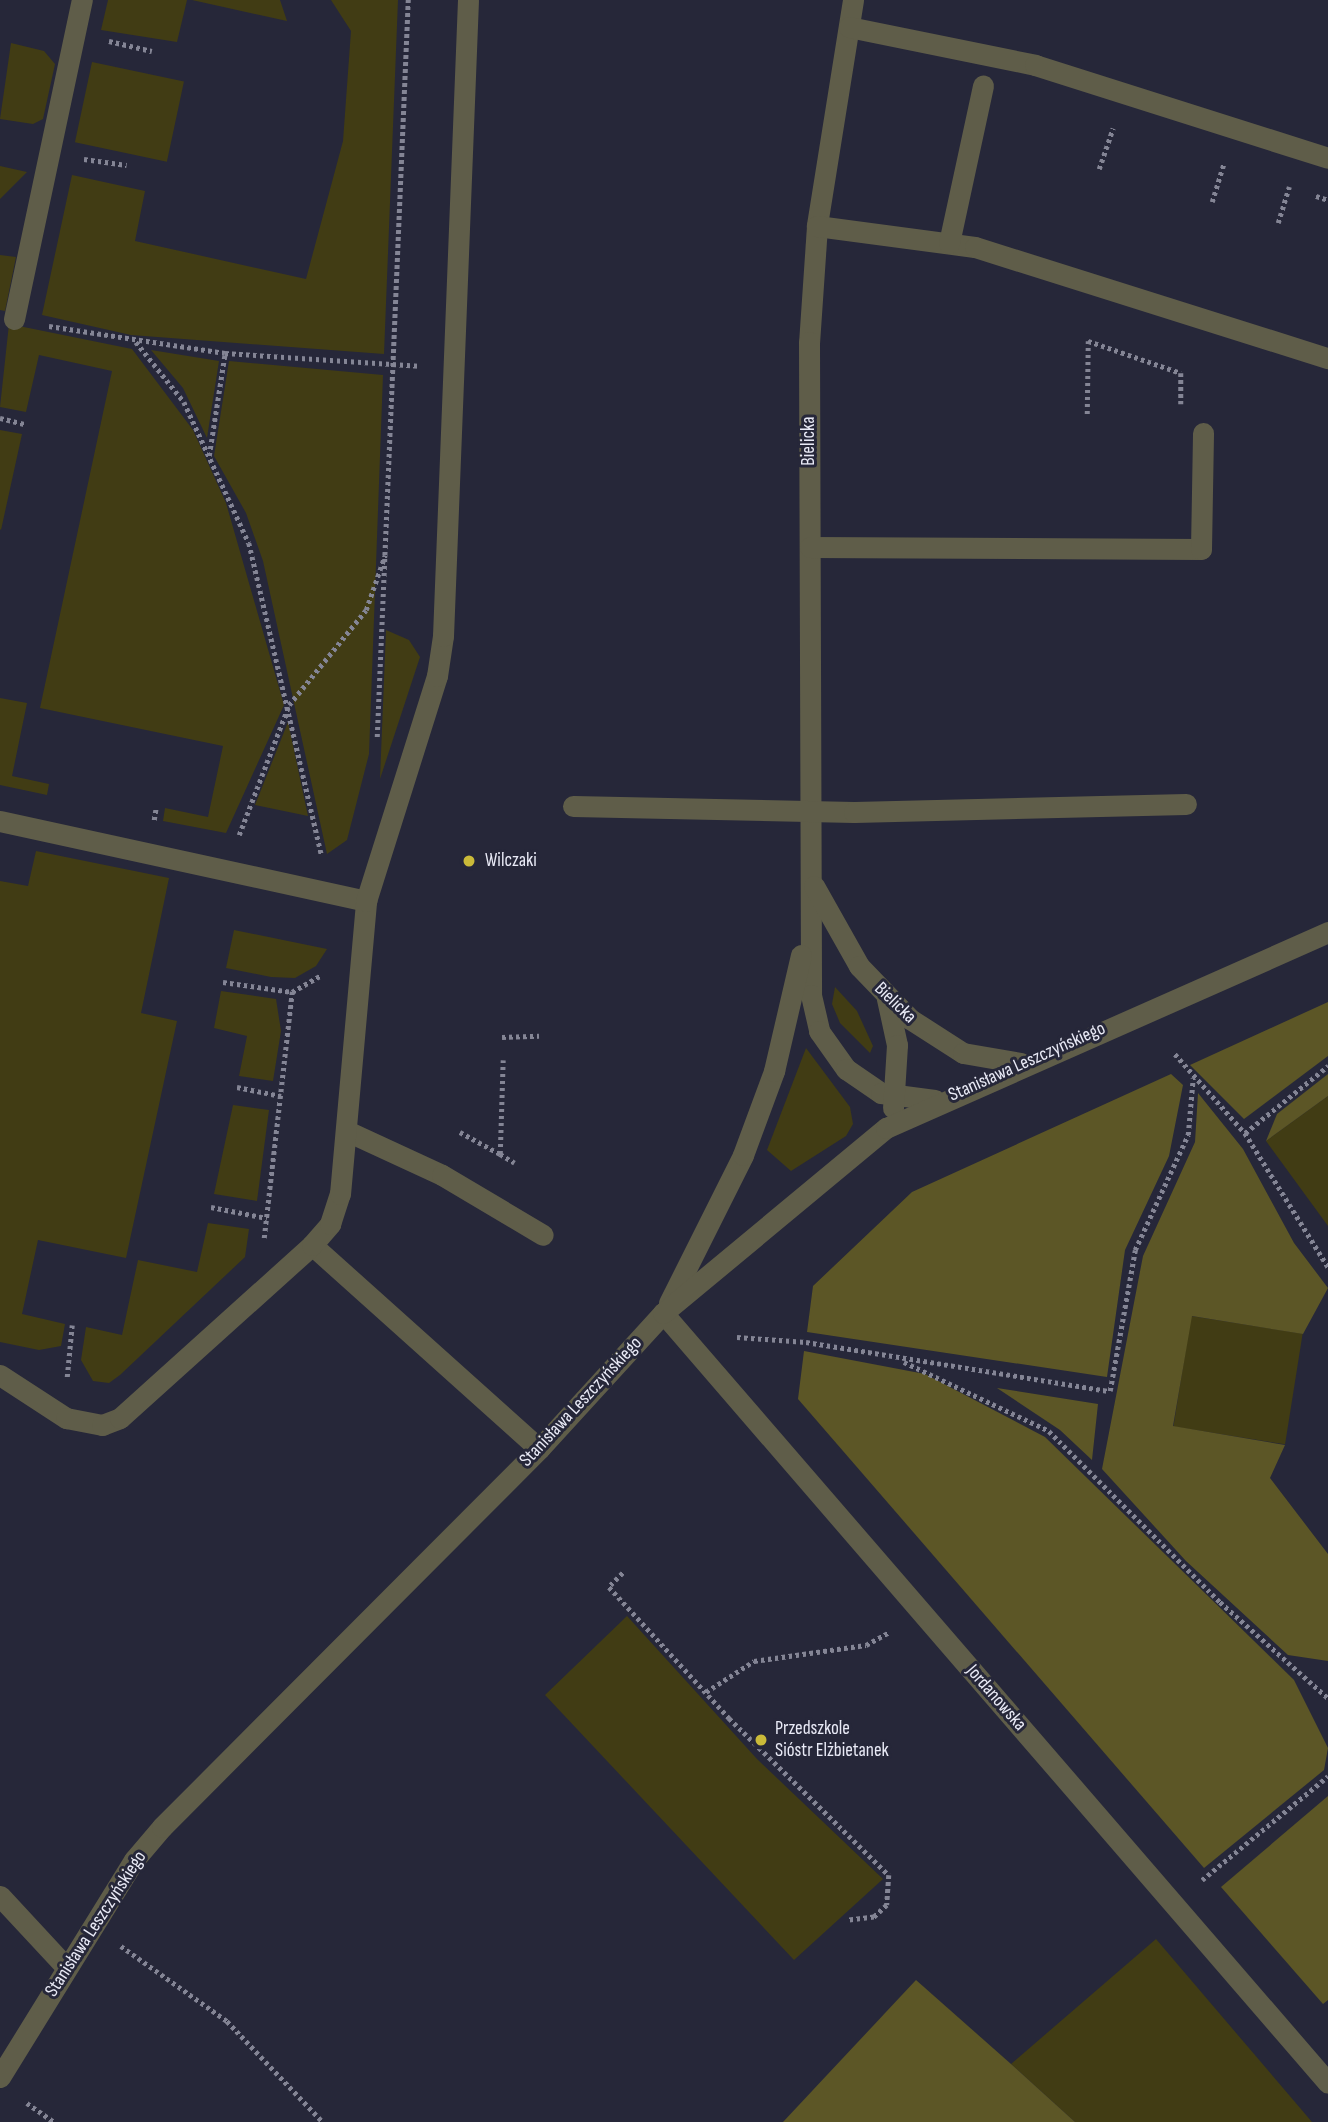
<!DOCTYPE html>
<html>
<head>
<meta charset="utf-8">
<style>
	body { margin:0 }
	#map { position:relative; width:1328px; height:2122px; overflow:hidden; background:#262739; font-family:"Sofia Sans Condensed",sans-serif }
	div>[style] { position:absolute }
	[style*='--x'] { left:calc(var(--x)*1px); top:calc(var(--y)*1px); width:calc(var(--w)*1px); rotate:calc(var(--a)*1deg) }
	.green>* { inset:0; background:#413c14; transform-origin:0 0 }
	.forest>* { inset:0; background:#5c5626 }
	.path>* { height:4.5px; margin-top:-2.25px; transform-origin:0; background:repeating-linear-gradient(90deg,#848595 0 3.5px,transparent 0 7px) }
	.minor>* { height:21px; margin:-10.5px; padding:0 10.5px; transform-origin:10.5px; border-radius:10.5px; background:#5f5d49 }
	.dots>* { width:19px; height:19px; translate:-50% -50%; box-sizing:border-box; border:4px solid #262739; border-radius:50% }
	span { translate:-50% -50%; white-space:nowrap; text-align:center; line-height:1.15; -webkit-text-stroke:6px #262739; paint-order:stroke }
	.street-label { font-size:19px; color:#e9eaf6 }
	.poi-label { font-size:19px; color:#e9eaf6 }
	.left { translate:0 -50%; text-align:left }
</style>
</head>
<body>
<div id="map">
	<div class="green">
		<i style="clip-path:polygon(108px 0,187px 0,177px 42px,101px 30px)"></i>
		<i style="clip-path:polygon(192px 0,280px 0,287px 21px)"></i>
		<i style="clip-path:polygon(331px 0,398px 0,384px 354px,131px 335px,42px 315px,72px 175px,145px 191px,135px 241px,306px 279px,343px 141px,351px 31px)"></i>
		<i style="clip-path:polygon(11px 43px,44px 51px,55px 64px,43px 119px,33px 124px,0 119px)"></i>
		<i style="left:92px;top:62px;width:94px;height:82px;rotate:12deg"></i>
		<i style="clip-path:polygon(0 166px,27px 172px,0 199px)"></i>
		<i style="clip-path:polygon(0 255px,16px 257px,5px 311px,0 310px)"></i>
		<i style="clip-path:polygon(9px 324px,132px 349px,193px 430px,226px 503px,284px 705px,226px 833px,163px 821px,165px 808px,208px 817px,223px 746px,40px 708px,112px 371px,39px 355px,26px 412px,0 407px)"></i>
		<i style="clip-path:polygon(151px 350px,219px 361px,207px 438px,183px 388px)"></i>
		<i style="clip-path:polygon(229px 361px,383px 375px,369px 754px,347px 840px,327px 854px,263px 561px,246px 513px,214px 456px)"></i>
		<i style="clip-path:polygon(0 430px,22px 434px,1px 530px,0 529px)"></i>
		<i style="clip-path:polygon(386px 630px,409px 640px,420px 657px,380px 779px)"></i>
		<i style="clip-path:polygon(0 698px,27px 703px,12px 776px,49px 784px,47px 795px,0 785px)"></i>
		<i style="clip-path:polygon(288px 722px,308px 816px,255px 805px)"></i>
		<i style="clip-path:polygon(36px 851px,169px 878px,141px 1013px,177px 1021px,126px 1258px,38px 1240px,22px 1314px,65px 1324px,61px 1346px,39px 1350px,0 1342px,0 881px,28px 886px)"></i>
		<i style="clip-path:polygon(234px 930px,327px 949px,316px 966px,295px 978px,271px 977px,226px 968px)"></i>
		<i style="clip-path:polygon(835px 987px,857px 1011px,873px 1046px,870px 1053px,840px 1023px,832px 1004px)"></i>
		<i style="clip-path:polygon(221px 991px,276px 999px,281px 1031px,273px 1081px,239px 1076px,247px 1036px,214px 1028px)"></i>
		<i style="clip-path:polygon(806px 1048px,850px 1107px,853px 1124px,846px 1136px,791px 1171px,767px 1150px)"></i>
		<i style="clip-path:polygon(1328px 1096px,1328px 1226px,1266px 1141px)"></i>
		<i style="clip-path:polygon(233px 1105px,269px 1110px,257px 1201px,214px 1194px)"></i>
		<i style="clip-path:polygon(208px 1223px,249px 1229px,245px 1257px,120px 1375px,109px 1383px,93px 1381px,81px 1360px,86px 1327px,122px 1335px,138px 1260px,197px 1272px)"></i>
		<i style="left:1191px;top:1316px;width:113px;height:112px;rotate:9deg"></i>
		<i style="clip-path:polygon(627px 1616px,757px 1759px,883px 1879px,794px 1960px,545px 1695px)"></i>
		<i style="clip-path:polygon(1156px 1939px,1312px 2122px,1075px 2122px,1011px 2064px)"></i>
	</div>
	<div class="forest">
		<i style="clip-path:polygon(1328px 1002px,1328px 1056px,1244px 1119px,1190px 1065px)"></i>
		<i style="clip-path:polygon(1171px 1074px,1183px 1085px,1169px 1156px,1125px 1250px,1107px 1377px,807px 1332px,813px 1286px,912px 1192px)"></i>
		<i style="clip-path:polygon(1328px 1074px,1328px 1096px,1266px 1141px,1277px 1114px)"></i>
		<i style="clip-path:polygon(1198px 1093px,1243px 1149px,1294px 1243px,1328px 1288px,1303px 1334px,1192px 1316px,1173px 1426px,1285px 1445px,1270px 1478px,1328px 1554px,1328px 1661px,1288px 1655px,1186px 1561px,1102px 1469px,1143px 1256px,1195px 1142px)"></i>
		<i style="clip-path:polygon(804px 1351px,925px 1374px,1045px 1437px,1294px 1680px,1328px 1748px,1324px 1770px,1204px 1868px,798px 1399px)"></i>
		<i style="clip-path:polygon(997px 1388px,1098px 1404px,1092px 1460px,1060px 1430px)"></i>
		<i style="clip-path:polygon(1328px 1796px,1328px 2000px,1323px 2004px,1221px 1887px)"></i>
		<i style="clip-path:polygon(916px 1980px,1011px 2064px,1075px 2122px,783px 2122px)"></i>
	</div>
	<div class="path">
		<i style="--x:109;--y:41;--w:44;--a:13.1"></i>
		<i style="--x:84;--y:159;--w:43;--a:7.9"></i>
		<i style="--x:1099;--y:169;--w:43;--a:-71.1"></i>
		<i style="--x:1316;--y:196;--w:13;--a:18"></i>
		<i style="--x:1212;--y:202;--w:39;--a:-73"></i>
		<i style="--x:1278;--y:223;--w:38;--a:-73"></i>
		<i style="--x:49;--y:326;--w:178;--a:8.7"></i>
		<i style="--x:225;--y:353;--w:194;--a:3.8"></i>
		<i style="--x:136;--y:342;--w:77;--a:51.3"></i>
		<i style="--x:184;--y:402;--w:155;--a:65.3"></i>
		<i style="--x:249;--y:543;--w:321;--a:76.9"></i>
		<i style="--x:1087;--y:414;--w:73;--a:-89.2"></i>
		<i style="--x:1088;--y:341;--w:98;--a:19"></i>
		<i style="--x:1181;--y:373;--w:31;--a:90"></i>
		<i style="--x:0;--y:418;--w:25;--a:14"></i>
		<i style="--x:209;--y:456;--w:104;--a:-81.2"></i>
		<i style="--x:377;--y:737;--w:738;--a:-87.59"></i>
		<i style="--x:154;--y:820;--w:13;--a:-81"></i>
		<i style="--x:239;--y:835;--w:139;--a:-69"></i>
		<i style="--x:289;--y:705;--w:122;--a:-51"></i>
		<i style="--x:366;--y:610;--w:58;--a:-70.9"></i>
		<i style="--x:223;--y:982;--w:70;--a:8.2"></i>
		<i style="--x:502;--y:1037;--w:37;--a:-2"></i>
		<i style="--x:1175;--y:1054;--w:106;--a:48.5"></i>
		<i style="--x:1245;--y:1133;--w:158;--a:58.2"></i>
		<i style="--x:237;--y:1087;--w:45;--a:11.6"></i>
		<i style="--x:460;--y:1132;--w:46;--a:28.8"></i>
		<i style="--x:500;--y:1154;--w:94;--a:-88.2"></i>
		<i style="--x:1245;--y:1133;--w:107;--a:-38.9"></i>
		<i style="--x:500;--y:1154;--w:17;--a:31"></i>
		<i style="--x:211;--y:1207;--w:57;--a:11.1"></i>
		<i style="--x:264;--y:1238;--w:248;--a:-83.5"></i>
		<i style="--x:292;--y:992;--w:34;--a:-30"></i>
		<i style="--x:737;--y:1337;--w:69;--a:4.1"></i>
		<i style="--x:806;--y:1342;--w:308;--a:9.2"></i>
		<i style="--x:1110;--y:1391;--w:143;--a:-79.9"></i>
		<i style="--x:1135;--y:1250;--w:127;--a:-65.3"></i>
		<i style="--x:1188;--y:1135;--w:57;--a:-85"></i>
		<i style="--x:904;--y:1362;--w:161;--a:25.4"></i>
		<i style="--x:1049;--y:1431;--w:242;--a:45"></i>
		<i style="--x:1220;--y:1602;--w:144;--a:41.6"></i>
		<i style="--x:67;--y:1377;--w:52;--a:-84.5"></i>
		<i style="--x:623;--y:1573;--w:20;--a:135"></i>
		<i style="--x:609;--y:1587;--w:178;--a:47.5"></i>
		<i style="--x:729;--y:1718;--w:224;--a:44.5"></i>
		<i style="--x:889;--y:1875;--w:30;--a:94"></i>
		<i style="--x:887;--y:1905;--w:18;--a:137"></i>
		<i style="--x:874;--y:1917;--w:25;--a:173"></i>
		<i style="--x:706;--y:1692;--w:57;--a:-32.9"></i>
		<i style="--x:754;--y:1661;--w:113;--a:-8.1"></i>
		<i style="--x:866;--y:1645;--w:26;--a:-29"></i>
		<i style="--x:1202;--y:1880;--w:163;--a:-39.5"></i>
		<i style="--x:121;--y:1946;--w:130;--a:35.3"></i>
		<i style="--x:227;--y:2021;--w:139;--a:46.5"></i>
		<i style="--x:27;--y:2103;--w:33;--a:35"></i>
	</div>
	<div class="minor">
		<i style="--x:853;--y:0;--w:229;--a:99.1"></i>
		<i style="--x:817;--y:226;--w:116;--a:93.9"></i>
		<i style="--x:809;--y:342;--w:653;--a:89.82"></i>
		<i style="--x:811;--y:995;--w:37;--a:77"></i>
		<i style="--x:819;--y:1031;--w:47;--a:54.6"></i>
		<i style="--x:846;--y:1069;--w:42;--a:34.4"></i>
		<i style="--x:881;--y:1093;--w:54;--a:7.4"></i>
		<i style="--x:849;--y:27;--w:190;--a:11.5"></i>
		<i style="--x:1035;--y:65;--w:307;--a:17.6"></i>
		<i style="--x:817;--y:226;--w:159;--a:7.6"></i>
		<i style="--x:975;--y:247;--w:370;--a:17.5"></i>
		<i style="--x:949;--y:243;--w:161;--a:-77.8"></i>
		<i style="--x:14;--y:319;--w:326;--a:-78"></i>
		<i style="--x:810;--y:547;--w:391;--a:0.3"></i>
		<i style="--x:1201;--y:549;--w:116;--a:-89"></i>
		<i style="--x:573;--y:806;--w:281;--a:1.2"></i>
		<i style="--x:854;--y:812;--w:332;--a:-1.4"></i>
		<i style="--x:0;--y:821;--w:375;--a:12.3"></i>
		<i style="--x:814;--y:886;--w:92;--a:60.6"></i>
		<i style="--x:859;--y:966;--w:74;--a:46.1"></i>
		<i style="--x:910;--y:1019;--w:63;--a:32.7"></i>
		<i style="--x:963;--y:1053;--w:59;--a:9.8"></i>
		<i style="--x:887;--y:999;--w:47;--a:77.7"></i>
		<i style="--x:897;--y:1045;--w:63;--a:93.6"></i>
		<i style="--x:349;--y:1132;--w:102;--a:24.8"></i>
		<i style="--x:442;--y:1175;--w:117;--a:30.7"></i>
		<i style="--x:312;--y:1245;--w:305;--a:41.9"></i>
		<i style="--x:669;--y:1303;--w:165;--a:-63.4"></i>
		<i style="--x:743;--y:1155;--w:90;--a:-69.7"></i>
		<i style="--x:774;--y:1071;--w:119;--a:-76.9"></i>
		<i style="--x:663;--y:1313;--w:1017;--a:49.18"></i>
		<i style="--x:0;--y:1375;--w:79;--a:33.1"></i>
		<i style="--x:66;--y:1418;--w:37;--a:11"></i>
		<i style="--x:102;--y:1425;--w:19;--a:-21"></i>
		<i style="--x:120;--y:1418;--w:258;--a:-42"></i>
		<i style="--x:312;--y:1245;--w:28;--a:-49"></i>
		<i style="--x:330;--y:1224;--w:32;--a:-72"></i>
		<i style="--x:340;--y:1194;--w:294;--a:-84.9"></i>
		<i style="--x:366;--y:901;--w:236;--a:-72.5"></i>
		<i style="--x:437;--y:676;--w:40;--a:-81.5"></i>
		<i style="--x:443;--y:636;--w:636;--a:-87.75"></i>
		<i style="--x:0;--y:1896;--w:97;--a:47.1"></i>
		<i style="--x:0;--y:2077;--w:255;--a:-58.3"></i>
		<i style="--x:134;--y:1860;--w:43;--a:-49.7"></i>
		<i style="--x:162;--y:1827;--w:534;--a:-45.08"></i>
		<i style="--x:539;--y:1449;--w:184;--a:-47.6"></i>
		<i style="--x:663;--y:1313;--w:290;--a:-39.7"></i>
		<i style="--x:886;--y:1128;--w:484;--a:-23.9"></i>
	</div>
	<div class="dots">
		<i style="left:469px;top:861px;background:#caba39"></i>
		<i style="left:761px;top:1740px;background:#caba39"></i>
	</div>
	<div class="street-label">
		<span style="left:809px;top:441px;rotate:-90deg">Bielicka</span>
		<span style="left:895px;top:1003px;rotate:44deg">Bielicka</span>
		<span style="left:1027px;top:1062px;rotate:-24deg">Stanisława Leszczyńskiego</span>
		<span style="left:581px;top:1402px;rotate:-47deg">Stanisława Leszczyńskiego</span>
		<span style="left:996px;top:1698px;rotate:49deg">Jordanowska</span>
		<span style="left:96px;top:1924px;rotate:-57deg">Stanisława Leszczyńskiego</span>
	</div>
	<div class="poi-label">
		<span class="left" style="left:485px;top:861px">Wilczaki</span>
		<span class="left" style="left:775px;top:1740px">Przedszkole<br>Sióstr Elżbietanek</span>
	</div>
</div>
</body>
</html>
